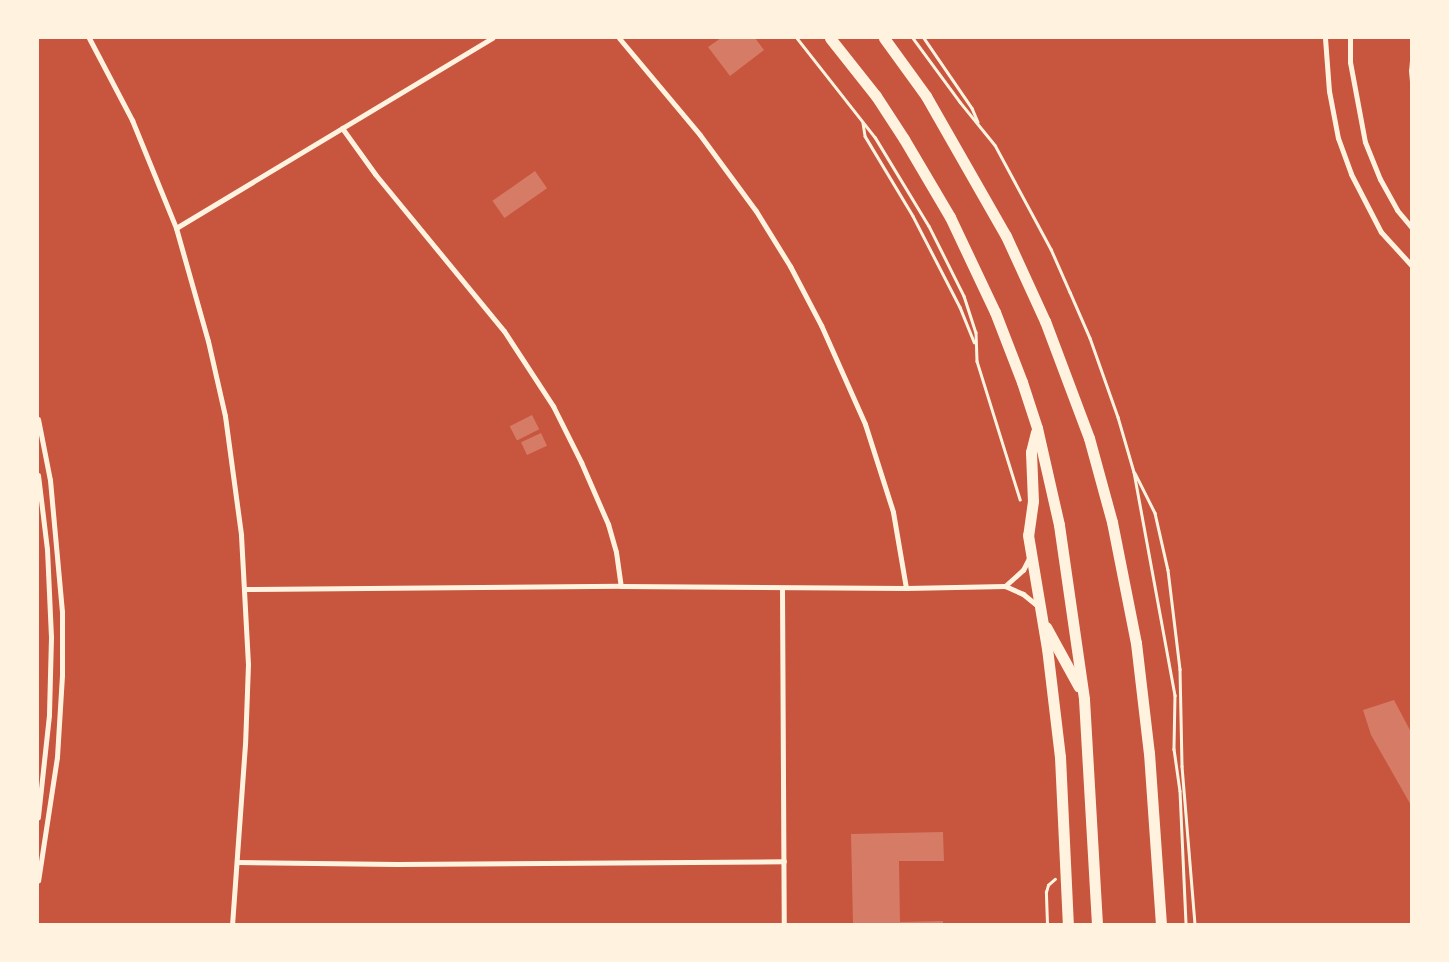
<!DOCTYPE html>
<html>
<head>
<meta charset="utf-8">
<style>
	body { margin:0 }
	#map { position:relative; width:1449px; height:962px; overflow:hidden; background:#c8553d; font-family:Overpass,sans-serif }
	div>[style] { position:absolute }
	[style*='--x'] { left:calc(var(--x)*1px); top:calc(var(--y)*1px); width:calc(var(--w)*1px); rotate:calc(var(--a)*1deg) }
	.building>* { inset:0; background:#d67c66; transform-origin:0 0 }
	.path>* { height:2.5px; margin:-1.25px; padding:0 1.25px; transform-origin:1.25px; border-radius:1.25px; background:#fff3e0 }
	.service>* { height:3px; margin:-1.5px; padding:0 1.5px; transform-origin:1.5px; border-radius:1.5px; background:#fff3e0 }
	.minor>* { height:5px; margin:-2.5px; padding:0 2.5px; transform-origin:2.5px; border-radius:2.5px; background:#fff3e0 }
	.primary>* { height:11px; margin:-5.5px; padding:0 5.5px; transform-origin:5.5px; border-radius:5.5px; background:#fff3e0 }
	span { translate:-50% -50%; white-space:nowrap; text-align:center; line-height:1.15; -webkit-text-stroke:5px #fff3e0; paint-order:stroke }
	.frame { position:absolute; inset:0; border:39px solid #fff3e0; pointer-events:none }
</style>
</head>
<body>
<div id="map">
	<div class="building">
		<i style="clip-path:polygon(721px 38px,755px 38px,764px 50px,730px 76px,708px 47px)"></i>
		<i style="left:535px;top:171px;width:21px;height:52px;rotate:55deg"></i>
		<i style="left:532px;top:415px;width:16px;height:25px;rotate:63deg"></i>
		<i style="left:541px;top:433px;width:14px;height:22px;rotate:65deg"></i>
		<i style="clip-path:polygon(1394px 700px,1412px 734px,1412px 807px,1371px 735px,1363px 710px)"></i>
		<i style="clip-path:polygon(943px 832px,944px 861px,899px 861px,900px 922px,943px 921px,943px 924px,853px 924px,851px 834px)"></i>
	</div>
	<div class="path">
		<i style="--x:797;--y:38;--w:126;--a:51.8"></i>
		<i style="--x:875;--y:137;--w:104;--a:58.8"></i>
		<i style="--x:929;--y:226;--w:78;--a:63.4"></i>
		<i style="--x:964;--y:296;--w:38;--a:72"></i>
		<i style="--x:976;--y:332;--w:29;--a:88"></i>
		<i style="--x:977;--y:361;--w:145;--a:72.7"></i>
		<i style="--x:913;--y:38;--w:79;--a:53.7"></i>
		<i style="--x:960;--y:102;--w:55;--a:50.9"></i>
		<i style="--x:995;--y:145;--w:118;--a:61.7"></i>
		<i style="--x:1051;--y:249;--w:47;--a:66.2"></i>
		<i style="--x:1070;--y:292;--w:50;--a:66.5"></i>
		<i style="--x:1090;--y:338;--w:84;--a:70.5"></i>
		<i style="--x:1118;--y:417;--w:57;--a:73.8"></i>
		<i style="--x:1134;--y:472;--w:227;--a:79.6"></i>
		<i style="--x:1175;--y:695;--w:54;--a:91.1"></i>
		<i style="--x:1174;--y:749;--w:42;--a:81.9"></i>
		<i style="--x:1180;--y:791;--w:133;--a:87.4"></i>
		<i style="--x:924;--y:38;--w:85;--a:55.6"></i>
		<i style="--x:972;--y:108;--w:15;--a:67"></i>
		<i style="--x:863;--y:123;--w:13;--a:81"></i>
		<i style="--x:865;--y:136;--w:93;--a:59"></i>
		<i style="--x:913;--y:216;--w:102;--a:62.7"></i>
		<i style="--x:960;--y:307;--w:38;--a:68"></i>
		<i style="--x:1135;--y:473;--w:45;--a:63.4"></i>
		<i style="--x:1155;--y:513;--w:58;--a:77.2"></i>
		<i style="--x:1168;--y:570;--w:100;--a:83.1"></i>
		<i style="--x:1180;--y:669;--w:97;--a:88.8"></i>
		<i style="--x:1182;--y:766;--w:159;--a:85.3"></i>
		<i style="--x:1047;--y:924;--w:32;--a:-92"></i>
		<i style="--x:1046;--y:892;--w:7;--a:-74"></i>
		<i style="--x:1048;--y:885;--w:9;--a:-41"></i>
	</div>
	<div class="service">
		<i style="--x:1412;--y:49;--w:21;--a:95"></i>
		<i style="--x:1410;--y:70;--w:24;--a:85"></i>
	</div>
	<div class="minor">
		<i style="--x:89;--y:38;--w:93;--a:62.3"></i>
		<i style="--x:132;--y:120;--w:117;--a:67.8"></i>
		<i style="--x:176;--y:228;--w:117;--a:74.2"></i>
		<i style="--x:208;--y:341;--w:77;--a:77.2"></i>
		<i style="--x:225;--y:416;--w:120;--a:82.3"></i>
		<i style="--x:241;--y:535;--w:129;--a:86.9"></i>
		<i style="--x:248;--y:664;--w:80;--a:92.1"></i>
		<i style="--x:245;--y:744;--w:180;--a:94.1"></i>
		<i style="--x:619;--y:38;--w:126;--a:50.1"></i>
		<i style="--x:700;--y:135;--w:94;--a:53.6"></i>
		<i style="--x:756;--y:211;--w:65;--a:58.3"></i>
		<i style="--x:790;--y:266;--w:67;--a:62.3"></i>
		<i style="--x:821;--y:325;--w:108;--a:66"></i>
		<i style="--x:865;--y:424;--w:92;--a:72.3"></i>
		<i style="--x:893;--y:512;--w:77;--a:80.3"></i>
		<i style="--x:1325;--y:38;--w:53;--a:85.7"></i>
		<i style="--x:1329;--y:91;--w:48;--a:79.2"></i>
		<i style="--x:1338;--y:138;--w:38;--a:70"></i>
		<i style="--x:1351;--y:174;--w:65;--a:62.7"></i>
		<i style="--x:1381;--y:232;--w:46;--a:47.6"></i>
		<i style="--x:1350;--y:38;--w:24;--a:90"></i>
		<i style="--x:1350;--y:62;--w:81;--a:79.4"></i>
		<i style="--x:1365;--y:142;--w:40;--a:68"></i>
		<i style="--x:1380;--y:179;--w:35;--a:61"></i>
		<i style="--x:1397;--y:210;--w:23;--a:50"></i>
		<i style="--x:342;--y:128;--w:57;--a:54.3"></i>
		<i style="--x:375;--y:174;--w:203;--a:50.6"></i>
		<i style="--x:504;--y:331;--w:90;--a:56.8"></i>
		<i style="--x:553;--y:406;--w:63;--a:63.4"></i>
		<i style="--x:581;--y:462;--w:68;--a:66.5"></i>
		<i style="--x:608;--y:524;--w:29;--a:74"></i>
		<i style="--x:616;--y:552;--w:34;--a:82"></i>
		<i style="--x:176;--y:228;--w:369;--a:-31"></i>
		<i style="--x:38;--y:419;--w:62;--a:78.9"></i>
		<i style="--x:50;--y:480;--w:133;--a:84.8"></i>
		<i style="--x:62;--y:612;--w:63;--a:90"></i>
		<i style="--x:62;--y:675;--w:82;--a:93.5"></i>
		<i style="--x:57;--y:757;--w:125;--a:98.7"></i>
		<i style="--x:38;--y:475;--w:75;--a:83.1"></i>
		<i style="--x:47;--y:549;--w:88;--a:87.4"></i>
		<i style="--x:51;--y:637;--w:78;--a:91.5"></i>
		<i style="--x:49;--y:715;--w:103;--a:96.2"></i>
		<i style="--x:1005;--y:586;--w:24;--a:-42"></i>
		<i style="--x:1023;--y:570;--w:13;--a:-63"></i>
		<i style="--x:782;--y:588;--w:336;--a:89.7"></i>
		<i style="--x:245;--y:589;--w:376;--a:-0.5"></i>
		<i style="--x:621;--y:586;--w:285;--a:0.4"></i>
		<i style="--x:906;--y:588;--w:99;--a:-1.2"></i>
		<i style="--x:1005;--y:586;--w:20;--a:24"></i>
		<i style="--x:1023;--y:594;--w:19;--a:39"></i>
		<i style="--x:237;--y:862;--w:160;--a:0.7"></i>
		<i style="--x:397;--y:864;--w:387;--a:-0.4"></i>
	</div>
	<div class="primary">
		<i style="--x:830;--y:38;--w:74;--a:51.6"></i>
		<i style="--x:876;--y:96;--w:51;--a:56.9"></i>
		<i style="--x:904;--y:139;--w:91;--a:59.5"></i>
		<i style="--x:950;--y:217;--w:105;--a:64.7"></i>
		<i style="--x:995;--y:312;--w:75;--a:68.9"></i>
		<i style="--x:1022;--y:382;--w:48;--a:71.9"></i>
		<i style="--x:1037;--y:428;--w:99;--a:77.2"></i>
		<i style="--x:1059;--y:525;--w:176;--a:81.8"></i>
		<i style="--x:1084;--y:699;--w:225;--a:86.7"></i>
		<i style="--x:884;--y:38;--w:72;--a:54.1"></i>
		<i style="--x:926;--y:96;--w:161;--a:60.3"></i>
		<i style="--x:1006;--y:236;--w:94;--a:65.4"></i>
		<i style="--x:1045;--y:321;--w:125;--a:69.4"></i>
		<i style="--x:1089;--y:438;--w:87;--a:74.7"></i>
		<i style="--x:1112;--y:522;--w:123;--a:78.8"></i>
		<i style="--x:1136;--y:643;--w:111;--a:83.3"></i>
		<i style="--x:1149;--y:753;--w:171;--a:86"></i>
		<i style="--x:1036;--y:432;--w:21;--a:104"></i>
		<i style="--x:1031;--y:452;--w:49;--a:87.7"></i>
		<i style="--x:1033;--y:501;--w:34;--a:98"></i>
		<i style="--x:1028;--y:535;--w:115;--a:80.5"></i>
		<i style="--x:1047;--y:648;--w:110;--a:83.2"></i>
		<i style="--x:1060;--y:757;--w:167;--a:87.3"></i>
		<i style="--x:1046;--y:627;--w:68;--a:61.2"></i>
	</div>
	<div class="frame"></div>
</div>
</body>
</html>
